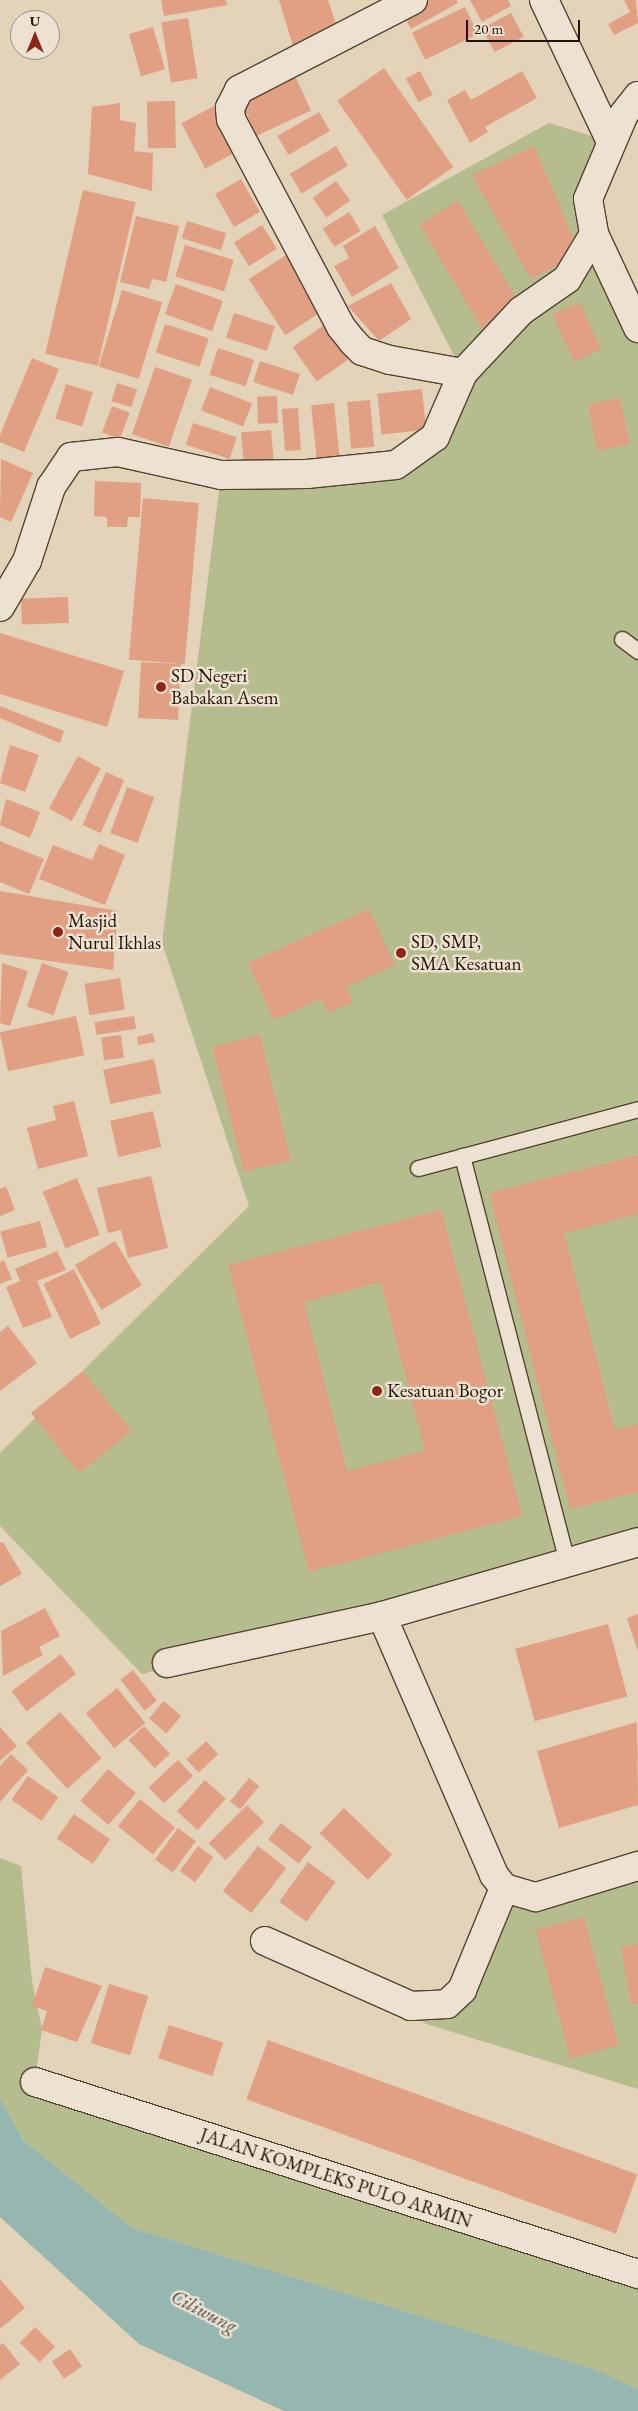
<!DOCTYPE html>
<html>
<head>
<meta charset="utf-8">
<style>
	body { margin:0 }
	#map { position:relative; width:638px; height:2411px; overflow:hidden; background:#e3d3b9; font-family:"EB Garamond",serif }
	div>[style] { position:absolute }
	[style*='--x'] { left:calc(var(--x)*1px); top:calc(var(--y)*1px); width:calc(var(--w)*1px); rotate:calc(var(--a)*1deg) }
	.green>* { inset:0; background:#b5bc8e }
	.water>* { inset:0; background:#95b7b0 }
	.building>* { inset:0; background:#e1a083; transform-origin:0 0 }
	.roads { filter:drop-shadow(1px 0 #53432e) drop-shadow(-1px 0 #53432e) drop-shadow(0 1px #53432e) drop-shadow(0 -1px #53432e) }
	.lane>* { height:15px; margin:-7.5px; padding:0 7.5px; transform-origin:7.5px; border-radius:7.5px; background:#ede2d2 }
	.street>* { height:28px; margin:-14px; padding:0 14px; transform-origin:14px; border-radius:14px; background:#ede2d2 }
	.dots>* { width:14px; height:14px; translate:-50% -50%; box-sizing:border-box; border:2px solid #ede2d2; border-radius:50% }
	span { translate:-50% -50%; white-space:nowrap; text-align:center; line-height:1.15; -webkit-text-stroke:5px #ede2d2; paint-order:stroke }
	.poi-label { font-size:19px; color:#231300 }
	.left { translate:0 -50%; text-align:left }
	.street-label { font-size:19px; color:#231300 }
	.water-label { font-size:20px; color:#4b4c3e; font-style:italic }
	.north { position:absolute; left:10px; top:10px; width:50px; height:50px; box-sizing:border-box; background:#ede2d2; border:1px solid #9c8f7e; border-radius:50%; rotate:0deg; font-size:14px; font-weight:700; line-height:20px; text-align:center; color:#231300 }
	.north::after { content:''; display:block; margin:auto; width:18px; height:22px; background:#8f2418; clip-path:polygon(50% 0,100% 100%,50% 72%,0 100%) }
	.scale { position:absolute; left:466px; top:20px; width:114px; height:22px; box-sizing:border-box; border:2px solid #231300; border-top:0; padding-left:6px; font-size:15px; line-height:18px; white-space:nowrap; color:#231300; -webkit-text-stroke:4px #ede2d2; paint-order:stroke }
</style>
</head>
<body>
<div id="map">
	<div class="green">
		<i style="clip-path:polygon(549px 123px,611px 142px,588px 199px,638px 328px,638px 1542px,382px 1616px,142px 1674px,0 1526px,0 1453px,249px 1206px,162px 943px,221px 475px,395px 465px,435px 437px,463px 373px,382px 215px)"></i>
		<i style="clip-path:polygon(0 1858px,21px 1866px,32px 1981px,42px 2029px,35px 2082px,638px 2274px,638px 2389px,589px 2368px,132px 2228px,23px 2140px,0 2098px)"></i>
		<i style="clip-path:polygon(638px 1866px,638px 2089px,423px 2023px,447px 2004px,504px 1888px)"></i>
	</div>
	<div class="water">
		<i style="clip-path:polygon(0 2098px,23px 2140px,132px 2228px,593px 2369px,638px 2389px,638px 2411px,284px 2411px,139px 2344px,0 2217px)"></i>
	</div>
	<div class="building">
		<i style="clip-path:polygon(161px 0,225px 0,228px 5px,164px 16px)"></i>
		<i style="clip-path:polygon(279px 0,328px 0,340px 36px,294px 49px)"></i>
		<i style="clip-path:polygon(421px 0,456px 0,458px 3px,411px 29px,401px 11px)"></i>
		<i style="clip-path:polygon(470px 0,508px 0,511px 6px,482px 22px)"></i>
		<i style="clip-path:polygon(624px 0,636px 0,638px 23px,614px 35px,608px 24px,630px 12px)"></i>
		<i style="left:465px;top:7px;width:30px;height:59px;rotate:64deg"></i>
		<i style="left:511px;top:13px;width:27px;height:33px;rotate:62deg"></i>
		<i style="left:188px;top:18px;width:61px;height:27px;rotate:81deg"></i>
		<i style="left:153px;top:27px;width:44px;height:25px;rotate:74deg"></i>
		<i style="left:384px;top:68px;width:121px;height:57px;rotate:55deg"></i>
		<i style="left:420px;top:71px;width:27px;height:16px;rotate:62deg"></i>
		<i style="clip-path:polygon(522px 71px,537px 98px,485px 127px,488px 132px,470px 143px,447px 100px,465px 90px,471px 100px)"></i>
		<i style="left:295px;top:76px;width:38px;height:60px;rotate:65deg"></i>
		<i style="left:175px;top:101px;width:47px;height:28px;rotate:89deg"></i>
		<i style="clip-path:polygon(120px 103px,120px 120px,136px 123px,134px 151px,153px 153px,152px 191px,88px 174px,92px 107px)"></i>
		<i style="left:214px;top:106px;width:51px;height:37px;rotate:62deg"></i>
		<i style="left:319px;top:112px;width:22px;height:48px;rotate:60deg"></i>
		<i style="left:336px;top:146px;width:23px;height:54px;rotate:59deg"></i>
		<i style="clip-path:polygon(534px 146px,580px 254px,531px 279px,472px 175px)"></i>
		<i style="left:241px;top:179px;width:38px;height:30px;rotate:60deg"></i>
		<i style="left:336px;top:181px;width:24px;height:29px;rotate:54deg"></i>
		<i style="left:83px;top:190px;width:54px;height:168px;rotate:13deg"></i>
		<i style="left:458px;top:201px;width:128px;height:45px;rotate:59deg"></i>
		<i style="left:349px;top:212px;width:22px;height:31px;rotate:58deg"></i>
		<i style="clip-path:polygon(136px 216px,179px 226px,166px 282px,152px 279px,149px 289px,120px 282px)"></i>
		<i style="left:187px;top:221px;width:41px;height:18px;rotate:17deg"></i>
		<i style="left:262px;top:225px;width:28px;height:33px;rotate:58deg"></i>
		<i style="clip-path:polygon(375px 226px,399px 268px,352px 297px,334px 266px,349px 258px,343px 246px)"></i>
		<i style="left:185px;top:245px;width:51px;height:33px;rotate:17deg"></i>
		<i style="left:289px;top:253px;width:67px;height:48px;rotate:57deg"></i>
		<i style="clip-path:polygon(391px 283px,411px 319px,379px 341px,348px 306px)"></i>
		<i style="left:176px;top:284px;width:50px;height:32px;rotate:20deg"></i>
		<i style="left:122px;top:290px;width:42px;height:80px;rotate:17deg"></i>
		<i style="left:580px;top:302px;width:52px;height:30px;rotate:66deg"></i>
		<i style="left:234px;top:313px;width:43px;height:26px;rotate:18deg"></i>
		<i style="left:327px;top:323px;width:42px;height:42px;rotate:55deg"></i>
		<i style="left:165px;top:324px;width:46px;height:30px;rotate:18deg"></i>
		<i style="left:218px;top:348px;width:38px;height:28px;rotate:18deg"></i>
		<i style="clip-path:polygon(32px 358px,59px 369px,24px 452px,0 442px,0 435px)"></i>
		<i style="left:260px;top:361px;width:42px;height:22px;rotate:18deg"></i>
		<i style="left:155px;top:367px;width:39px;height:71px;rotate:19deg"></i>
		<i style="left:117px;top:383px;width:21px;height:19px;rotate:17deg"></i>
		<i style="left:66px;top:384px;width:28px;height:36px;rotate:17deg"></i>
		<i style="left:210px;top:387px;width:45px;height:25px;rotate:21deg"></i>
		<i style="left:422px;top:389px;width:41px;height:45px;rotate:84deg"></i>
		<i style="left:277px;top:396px;width:27px;height:20px;rotate:88deg"></i>
		<i style="left:620px;top:398px;width:47px;height:33px;rotate:78deg"></i>
		<i style="left:370px;top:400px;width:47px;height:23px;rotate:85deg"></i>
		<i style="left:334px;top:403px;width:53px;height:23px;rotate:84deg"></i>
		<i style="left:112px;top:406px;width:19px;height:28px;rotate:21deg"></i>
		<i style="left:298px;top:408px;width:42px;height:16px;rotate:86deg"></i>
		<i style="left:193px;top:423px;width:46px;height:23px;rotate:18deg"></i>
		<i style="left:271px;top:430px;width:37px;height:30px;rotate:85deg"></i>
		<i style="clip-path:polygon(1px 459px,33px 473px,11px 522px,0 517px)"></i>
		<i style="clip-path:polygon(95px 481px,141px 483px,140px 517px,128px 517px,127px 527px,107px 527px,107px 517px,94px 516px)"></i>
		<i style="left:143px;top:498px;width:56px;height:162px;rotate:5deg"></i>
		<i style="left:68px;top:597px;width:26px;height:47px;rotate:88deg"></i>
		<i style="clip-path:polygon(0 633px,124px 671px,107px 727px,0 694px)"></i>
		<i style="left:141px;top:662px;width:40px;height:56px;rotate:3deg"></i>
		<i style="clip-path:polygon(0 706px,64px 731px,60px 743px,0 718px)"></i>
		<i style="clip-path:polygon(10px 745px,39px 755px,25px 792px,0 783px)"></i>
		<i style="left:78px;top:756px;width:26px;height:60px;rotate:29deg"></i>
		<i style="left:106px;top:772px;width:20px;height:58px;rotate:24deg"></i>
		<i style="left:127px;top:787px;width:29px;height:49px;rotate:20deg"></i>
		<i style="clip-path:polygon(6px 799px,40px 812px,30px 838px,0 825px)"></i>
		<i style="clip-path:polygon(0 841px,44px 859px,29px 894px,0 882px)"></i>
		<i style="clip-path:polygon(99px 844px,125px 855px,105px 905px,39px 879px,53px 845px,92px 860px)"></i>
		<i style="clip-path:polygon(0 891px,118px 911px,113px 970px,0 954px)"></i>
		<i style="clip-path:polygon(369px 909px,395px 965px,346px 987px,353px 1002px,328px 1013px,321px 999px,274px 1020px,248px 963px)"></i>
		<i style="clip-path:polygon(2px 963px,28px 971px,10px 1026px,0 1023px)"></i>
		<i style="left:42px;top:963px;width:28px;height:46px;rotate:19deg"></i>
		<i style="left:120px;top:978px;width:32px;height:36px;rotate:81deg"></i>
		<i style="left:76px;top:1016px;width:40px;height:78px;rotate:78deg"></i>
		<i style="left:134px;top:1016px;width:13px;height:40px;rotate:81deg"></i>
		<i style="clip-path:polygon(153px 1033px,155px 1042px,138px 1045px,137px 1037px)"></i>
		<i style="left:121px;top:1035px;width:23px;height:20px;rotate:83deg"></i>
		<i style="left:260px;top:1035px;width:129px;height:49px;rotate:76deg"></i>
		<i style="left:154px;top:1059px;width:35px;height:52px;rotate:78deg"></i>
		<i style="clip-path:polygon(74px 1101px,88px 1156px,38px 1169px,27px 1128px,56px 1120px,53px 1106px)"></i>
		<i style="left:153px;top:1111px;width:37px;height:44px;rotate:77deg"></i>
		<i style="clip-path:polygon(638px 1155px,638px 1214px,564px 1233px,615px 1430px,638px 1424px,638px 1492px,570px 1509px,489px 1193px)"></i>
		<i style="clip-path:polygon(151px 1176px,168px 1248px,128px 1258px,121px 1230px,108px 1233px,97px 1188px)"></i>
		<i style="left:77px;top:1178px;width:61px;height:37px;rotate:68deg"></i>
		<i style="clip-path:polygon(6px 1186px,15px 1210px,0 1216px,0 1189px)"></i>
		<i style="clip-path:polygon(evenodd,441px 1210px,522px 1516px,309px 1572px,228px 1265px,441px 1210px,381px 1282px,425px 1451px,347px 1471px,304px 1302px,381px 1282px)"></i>
		<i style="left:40px;top:1221px;width:27px;height:41px;rotate:75deg"></i>
		<i style="left:115px;top:1241px;width:52px;height:47px;rotate:59deg"></i>
		<i style="clip-path:polygon(57px 1251px,66px 1270px,37px 1281px,52px 1317px,23px 1328px,6px 1287px,20px 1281px,15px 1269px)"></i>
		<i style="clip-path:polygon(4px 1260px,12px 1279px,0 1284px,0 1262px)"></i>
		<i style="left:74px;top:1269px;width:61px;height:34px;rotate:64deg"></i>
		<i style="clip-path:polygon(8px 1326px,37px 1363px,0 1391px,0 1332px)"></i>
		<i style="left:83px;top:1371px;width:77px;height:67px;rotate:51deg"></i>
		<i style="clip-path:polygon(3px 1542px,22px 1574px,0 1586px,0 1543px)"></i>
		<i style="clip-path:polygon(45px 1608px,60px 1636px,39px 1647px,43px 1655px,3px 1676px,1px 1631px)"></i>
		<i style="clip-path:polygon(638px 1614px,638px 1652px,627px 1618px)"></i>
		<i style="left:608px;top:1624px;width:75px;height:96px;rotate:75deg"></i>
		<i style="left:61px;top:1654px;width:25px;height:62px;rotate:53deg"></i>
		<i style="left:133px;top:1670px;width:39px;height:16px;rotate:52deg"></i>
		<i style="left:117px;top:1688px;width:45px;height:40px;rotate:51deg"></i>
		<i style="left:164px;top:1701px;width:23px;height:23px;rotate:41deg"></i>
		<i style="left:60px;top:1712px;width:62px;height:46px;rotate:48deg"></i>
		<i style="clip-path:polygon(637px 1722px,638px 1805px,559px 1828px,537px 1751px)"></i>
		<i style="left:144px;top:1726px;width:38px;height:21px;rotate:47deg"></i>
		<i style="clip-path:polygon(0 1727px,17px 1746px,0 1761px)"></i>
		<i style="left:206px;top:1741px;width:18px;height:27px;rotate:47deg"></i>
		<i style="clip-path:polygon(11px 1754px,28px 1770px,0 1802px,0 1766px)"></i>
		<i style="left:178px;top:1760px;width:22px;height:40px;rotate:47deg"></i>
		<i style="left:108px;top:1769px;width:37px;height:42px;rotate:41deg"></i>
		<i style="left:28px;top:1776px;width:37px;height:29px;rotate:35deg"></i>
		<i style="left:249px;top:1778px;width:13px;height:30px;rotate:39deg"></i>
		<i style="left:205px;top:1780px;width:28px;height:42px;rotate:42deg"></i>
		<i style="left:140px;top:1799px;width:45px;height:35px;rotate:39deg"></i>
		<i style="left:247px;top:1805px;width:24px;height:54px;rotate:45deg"></i>
		<i style="left:344px;top:1808px;width:67px;height:35px;rotate:44deg"></i>
		<i style="left:74px;top:1814px;width:44px;height:30px;rotate:35deg"></i>
		<i style="left:281px;top:1823px;width:39px;height:21px;rotate:38deg"></i>
		<i style="left:178px;top:1828px;width:22px;height:39px;rotate:36deg"></i>
		<i style="left:198px;top:1846px;width:19px;height:31px;rotate:36deg"></i>
		<i style="left:258px;top:1846px;width:36px;height:57px;rotate:38deg"></i>
		<i style="left:308px;top:1862px;width:34px;height:49px;rotate:36deg"></i>
		<i style="left:584px;top:1917px;width:133px;height:50px;rotate:75deg"></i>
		<i style="clip-path:polygon(638px 1944px,638px 2003px,631px 2004px,621px 1947px)"></i>
		<i style="clip-path:polygon(45px 1967px,102px 1986px,77px 2042px,41px 2030px,47px 2011px,32px 2006px)"></i>
		<i style="left:109px;top:1984px;width:41px;height:62px;rotate:17deg"></i>
		<i style="left:169px;top:2025px;width:57px;height:35px;rotate:18deg"></i>
		<i style="left:268px;top:2040px;width:393px;height:63px;rotate:20deg"></i>
		<i style="clip-path:polygon(0 2279px,25px 2308px,1px 2328px,0 2327px)"></i>
		<i style="left:35px;top:2327px;width:28px;height:22px;rotate:44deg"></i>
		<i style="clip-path:polygon(3px 2343px,20px 2364px,0 2380px,0 2345px)"></i>
		<i style="left:70px;top:2349px;width:21px;height:22px;rotate:55deg"></i>
	</div>
	<div class="roads">
		<div class="lane">
			<i style="--x:622;--y:639;--w:20;--a:37"></i>
			<i style="--x:462;--y:1156;--w:418;--a:75.5"></i>
			<i style="--x:418;--y:1168;--w:228;--a:-15"></i>
		</div>
		<div class="street">
			<i style="--x:413;--y:0;--w:196;--a:152.7"></i>
			<i style="--x:239;--y:90;--w:20;--a:117"></i>
			<i style="--x:230;--y:108;--w:11;--a:85"></i>
			<i style="--x:231;--y:119;--w:235;--a:62.1"></i>
			<i style="--x:341;--y:327;--w:19;--a:51"></i>
			<i style="--x:353;--y:342;--w:13;--a:45"></i>
			<i style="--x:362;--y:351;--w:29;--a:18"></i>
			<i style="--x:390;--y:360;--w:74;--a:10.1"></i>
			<i style="--x:544;--y:0;--w:157;--a:64.7"></i>
			<i style="--x:638;--y:96;--w:23;--a:128"></i>
			<i style="--x:624;--y:114;--w:92;--a:113"></i>
			<i style="--x:588;--y:199;--w:36;--a:80"></i>
			<i style="--x:594;--y:234;--w:104;--a:64.9"></i>
			<i style="--x:0;--y:607;--w:53;--a:-59.6"></i>
			<i style="--x:27;--y:561;--w:78;--a:-72"></i>
			<i style="--x:51;--y:487;--w:36;--a:-56"></i>
			<i style="--x:71;--y:457;--w:47;--a:-6.1"></i>
			<i style="--x:118;--y:452;--w:106;--a:12.6"></i>
			<i style="--x:221;--y:475;--w:86;--a:-0.7"></i>
			<i style="--x:307;--y:474;--w:89;--a:-5.8"></i>
			<i style="--x:396;--y:465;--w:48;--a:-35.7"></i>
			<i style="--x:435;--y:437;--w:70;--a:-66.4"></i>
			<i style="--x:463;--y:373;--w:85;--a:-46.9"></i>
			<i style="--x:521;--y:311;--w:56;--a:-34.8"></i>
			<i style="--x:567;--y:279;--w:52;--a:-59"></i>
			<i style="--x:382;--y:1616;--w:282;--a:66.6"></i>
			<i style="--x:494;--y:1875;--w:16;--a:52"></i>
			<i style="--x:504;--y:1888;--w:33;--a:16"></i>
			<i style="--x:536;--y:1897;--w:107;--a:-16.9"></i>
			<i style="--x:167;--y:1663;--w:220;--a:-12.3"></i>
			<i style="--x:382;--y:1616;--w:266;--a:-16.1"></i>
			<i style="--x:265;--y:1941;--w:160;--a:24"></i>
			<i style="--x:411;--y:2006;--w:36;--a:-3"></i>
			<i style="--x:447;--y:2004;--w:21;--a:-43"></i>
			<i style="--x:462;--y:1990;--w:110;--a:-67.6"></i>
			<i style="--x:35;--y:2082;--w:633;--a:17.66"></i>
		</div>
	</div>
	<div class="dots">
		<i style="left:161px;top:687px;background:#8f2418"></i>
		<i style="left:58px;top:932px;background:#8f2418"></i>
		<i style="left:401px;top:953px;background:#8f2418"></i>
		<i style="left:377px;top:1391px;background:#8f2418"></i>
	</div>
	<div class="poi-label">
		<span class="left" style="left:171px;top:687px">SD Negeri<br>Babakan Asem</span>
		<span class="left" style="left:68px;top:932px">Masjid<br>Nurul Ikhlas</span>
		<span class="left" style="left:411px;top:953px">SD, SMP,<br>SMA Kesatuan</span>
		<span class="left" style="left:387px;top:1391px">Kesatuan Bogor</span>
	</div>
	<div class="street-label">
		<span style="left:336px;top:2178px;rotate:18deg">JALAN KOMPLEKS PULO ARMIN</span>
	</div>
	<div class="water-label">
		<span style="left:204px;top:2311px;rotate:27deg">Ciliwung</span>
	</div>
	<div class="north">U</div>
	<div class="scale">20 m</div>
</div>
</body>
</html>
